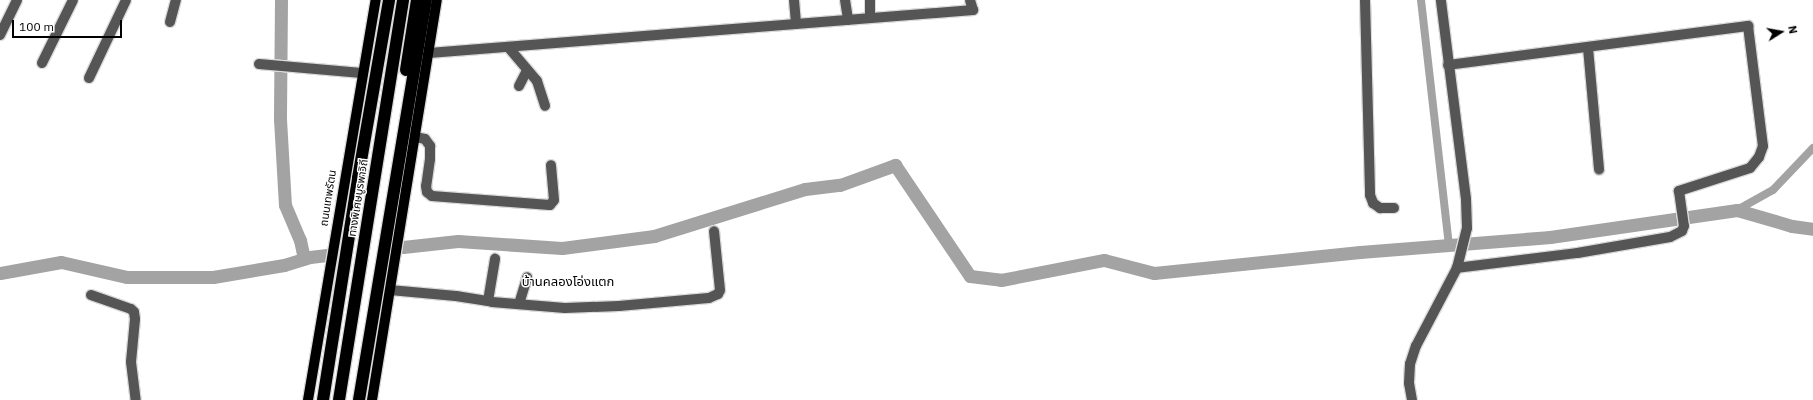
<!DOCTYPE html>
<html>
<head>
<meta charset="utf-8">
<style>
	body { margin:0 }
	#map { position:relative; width:1813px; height:400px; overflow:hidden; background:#fff; font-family:"IBM Plex Sans","Noto Sans Thai",sans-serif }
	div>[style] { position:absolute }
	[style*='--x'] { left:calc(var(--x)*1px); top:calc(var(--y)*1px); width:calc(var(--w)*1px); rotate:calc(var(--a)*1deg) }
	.canal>* { height:8px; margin:-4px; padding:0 4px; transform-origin:4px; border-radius:4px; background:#a3a3a3 }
	.river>* { height:13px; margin:-6.5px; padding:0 6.5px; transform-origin:6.5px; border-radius:6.5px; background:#a3a3a3 }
	.roads { filter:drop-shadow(1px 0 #dbdbdb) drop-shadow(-1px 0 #dbdbdb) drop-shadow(0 1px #dbdbdb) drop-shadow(0 -1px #dbdbdb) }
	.minor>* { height:10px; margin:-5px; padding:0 5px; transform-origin:5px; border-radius:5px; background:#555 }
	.major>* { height:10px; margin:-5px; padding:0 5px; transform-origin:5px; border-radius:5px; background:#000 }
	.highway>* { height:12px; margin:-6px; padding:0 6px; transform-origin:6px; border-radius:6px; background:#000 }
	span { translate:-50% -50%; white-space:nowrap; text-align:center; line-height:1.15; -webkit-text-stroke:3px #fff; paint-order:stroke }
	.street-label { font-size:11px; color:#000 }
	.quarter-label { font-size:13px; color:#000 }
	.north { position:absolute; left:1761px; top:12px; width:40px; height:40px; -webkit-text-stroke:3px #fff; paint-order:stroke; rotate:79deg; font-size:11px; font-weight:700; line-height:16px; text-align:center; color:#000 }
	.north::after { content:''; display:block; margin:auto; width:14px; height:18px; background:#000; clip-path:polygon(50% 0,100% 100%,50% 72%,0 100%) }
	.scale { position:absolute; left:12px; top:20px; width:110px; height:18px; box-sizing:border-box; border:2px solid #000; border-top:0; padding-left:5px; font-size:12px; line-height:14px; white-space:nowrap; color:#000; -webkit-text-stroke:3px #fff; paint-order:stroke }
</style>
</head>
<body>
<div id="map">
	<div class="canal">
		<i style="--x:1421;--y:0;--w:247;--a:83.5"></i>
		<i style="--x:1737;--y:210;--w:41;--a:-29.1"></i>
		<i style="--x:1773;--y:190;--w:58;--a:-46.4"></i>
	</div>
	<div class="river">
		<i style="--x:281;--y:0;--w:119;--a:90.5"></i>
		<i style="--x:280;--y:119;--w:86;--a:86.7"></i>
		<i style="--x:285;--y:205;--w:38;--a:67"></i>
		<i style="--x:300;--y:240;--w:19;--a:78"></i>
		<i style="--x:403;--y:247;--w:55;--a:-6.2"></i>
		<i style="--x:458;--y:241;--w:104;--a:3.9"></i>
		<i style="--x:562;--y:248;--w:93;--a:-7.4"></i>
		<i style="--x:654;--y:236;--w:158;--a:-17.3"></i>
		<i style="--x:805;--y:189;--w:35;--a:-7"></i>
		<i style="--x:840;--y:185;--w:59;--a:-20"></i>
		<i style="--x:895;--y:165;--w:134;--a:56"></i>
		<i style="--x:970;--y:276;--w:31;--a:7"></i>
		<i style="--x:1001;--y:280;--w:105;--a:-11"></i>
		<i style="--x:1104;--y:260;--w:52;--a:14.6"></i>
		<i style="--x:1154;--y:273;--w:207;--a:-5.8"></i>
		<i style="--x:1360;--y:252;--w:191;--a:-4.5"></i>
		<i style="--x:1550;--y:237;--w:189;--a:-8.2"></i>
		<i style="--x:1737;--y:210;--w:57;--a:16.2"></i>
		<i style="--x:1792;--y:226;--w:21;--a:8"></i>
		<i style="--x:0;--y:273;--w:62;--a:-10.2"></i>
		<i style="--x:61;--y:262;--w:68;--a:12.8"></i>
		<i style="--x:127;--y:277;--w:86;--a:0"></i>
		<i style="--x:213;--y:277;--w:72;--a:-9.6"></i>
		<i style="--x:284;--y:265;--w:27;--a:-17"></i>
		<i style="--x:310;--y:257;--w:17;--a:-7"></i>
	</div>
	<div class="roads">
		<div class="minor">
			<i style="--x:794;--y:0;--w:24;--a:85"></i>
			<i style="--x:845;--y:0;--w:20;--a:81"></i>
			<i style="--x:870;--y:0;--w:18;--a:90"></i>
			<i style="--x:1365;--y:0;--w:195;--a:88.5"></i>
			<i style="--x:1370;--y:195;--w:9;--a:69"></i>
			<i style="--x:1373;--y:203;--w:9;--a:36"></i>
			<i style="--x:1380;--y:208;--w:14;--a:0"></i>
			<i style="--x:170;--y:22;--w:23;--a:-75"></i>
			<i style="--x:0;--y:35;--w:39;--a:-64"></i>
			<i style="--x:509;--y:48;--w:43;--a:49.7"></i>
			<i style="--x:537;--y:81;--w:26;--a:72"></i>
			<i style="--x:1588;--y:48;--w:122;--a:84.8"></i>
			<i style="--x:429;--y:53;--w:546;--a:-4.52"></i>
			<i style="--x:973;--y:10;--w:10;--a:-107"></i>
			<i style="--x:42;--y:63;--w:70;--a:-63.8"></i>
			<i style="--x:259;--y:64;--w:103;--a:5"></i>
			<i style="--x:1448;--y:65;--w:303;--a:-7.4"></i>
			<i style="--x:1748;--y:26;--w:121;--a:82.9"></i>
			<i style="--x:1763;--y:146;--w:12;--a:110"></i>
			<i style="--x:1759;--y:157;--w:14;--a:129"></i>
			<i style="--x:1750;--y:168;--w:75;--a:162.1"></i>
			<i style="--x:1679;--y:191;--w:35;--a:82"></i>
			<i style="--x:1684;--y:226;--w:5;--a:112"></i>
			<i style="--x:1682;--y:231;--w:13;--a:153"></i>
			<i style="--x:1670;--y:237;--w:94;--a:170.2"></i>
			<i style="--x:1577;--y:253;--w:121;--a:172.9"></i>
			<i style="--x:89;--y:78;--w:86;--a:-64.6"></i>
			<i style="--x:519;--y:86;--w:18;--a:-63"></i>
			<i style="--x:415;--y:137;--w:10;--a:11"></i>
			<i style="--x:425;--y:139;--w:9;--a:54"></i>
			<i style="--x:430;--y:146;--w:13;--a:90"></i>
			<i style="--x:430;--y:159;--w:27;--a:98"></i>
			<i style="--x:426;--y:186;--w:6;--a:81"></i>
			<i style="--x:427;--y:192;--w:6;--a:39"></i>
			<i style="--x:432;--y:196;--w:118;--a:4.4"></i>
			<i style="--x:550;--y:205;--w:6;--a:-51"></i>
			<i style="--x:554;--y:200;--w:35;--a:-95"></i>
			<i style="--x:390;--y:290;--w:66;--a:5.2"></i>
			<i style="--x:456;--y:296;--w:36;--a:9"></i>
			<i style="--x:492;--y:302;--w:73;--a:4.7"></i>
			<i style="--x:565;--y:308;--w:54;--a:-2.1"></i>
			<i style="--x:619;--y:306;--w:90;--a:-5.1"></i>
			<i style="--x:709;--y:298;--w:10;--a:-24"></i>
			<i style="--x:718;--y:294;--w:4;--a:-63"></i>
			<i style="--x:720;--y:290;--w:59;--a:-95.8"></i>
			<i style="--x:91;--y:295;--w:42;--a:19.3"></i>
			<i style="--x:131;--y:309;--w:4;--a:45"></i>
			<i style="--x:134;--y:312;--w:7;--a:82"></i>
			<i style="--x:135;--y:319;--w:43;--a:95.3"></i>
			<i style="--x:131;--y:362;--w:38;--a:83"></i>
			<i style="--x:488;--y:301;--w:43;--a:-80.5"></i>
			<i style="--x:519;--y:304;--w:28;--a:-73"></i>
			<i style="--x:1412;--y:400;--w:17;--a:-100"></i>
			<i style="--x:1409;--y:383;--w:19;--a:-87"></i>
			<i style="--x:1410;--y:364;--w:19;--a:-72"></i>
			<i style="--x:1416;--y:346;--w:88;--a:-62.3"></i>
			<i style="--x:1457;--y:268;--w:41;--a:-76"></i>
			<i style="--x:1467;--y:228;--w:29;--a:-92"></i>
			<i style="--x:1466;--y:199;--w:201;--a:-97.2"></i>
		</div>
		<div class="major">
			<i style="--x:308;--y:400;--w:406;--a:-80.4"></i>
			<i style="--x:372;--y:400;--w:405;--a:-80.8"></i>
		</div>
		<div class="highway">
			<i style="--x:406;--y:70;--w:71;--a:-81.1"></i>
			<i style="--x:323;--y:400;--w:225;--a:-81"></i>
			<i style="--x:358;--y:178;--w:181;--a:-80.1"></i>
			<i style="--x:339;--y:400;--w:405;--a:-80.9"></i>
			<i style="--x:359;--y:400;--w:406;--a:-80.5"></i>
		</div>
	</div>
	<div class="street-label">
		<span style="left:328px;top:198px;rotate:-81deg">ถนนเทพรัตน</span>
		<span style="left:358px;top:198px;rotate:-81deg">ทางพิเศษบูรพาวิถี</span>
	</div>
	<div class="quarter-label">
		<span style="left:568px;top:282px">บ้านคลองโอ่งแตก</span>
	</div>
	<div class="north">N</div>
	<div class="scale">100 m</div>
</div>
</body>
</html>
